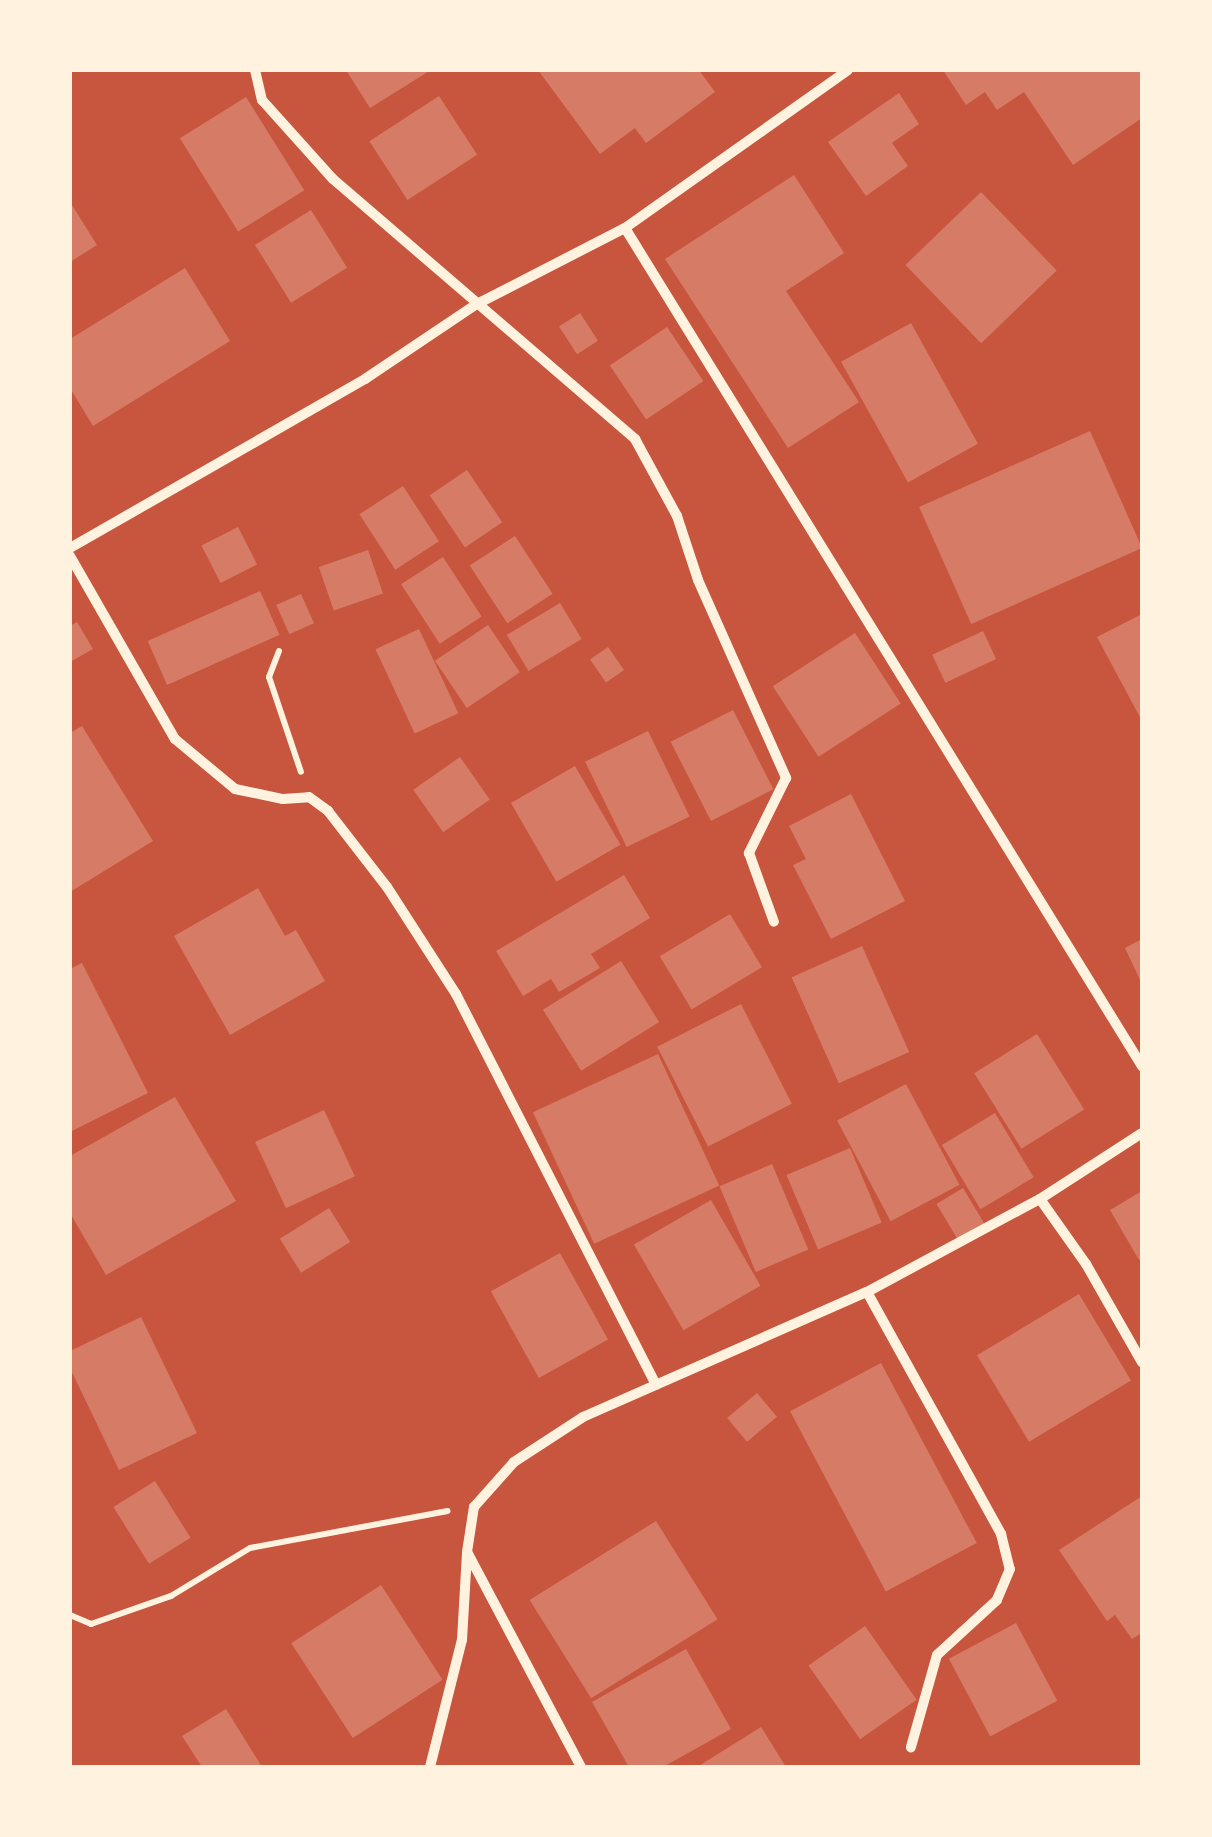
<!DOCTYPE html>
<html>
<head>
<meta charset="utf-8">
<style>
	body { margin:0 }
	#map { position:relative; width:1212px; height:1837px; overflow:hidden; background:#c8553d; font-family:Arial,sans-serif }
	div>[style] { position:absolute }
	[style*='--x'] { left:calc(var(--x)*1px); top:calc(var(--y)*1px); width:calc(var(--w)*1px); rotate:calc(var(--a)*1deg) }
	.building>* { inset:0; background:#d67c66; transform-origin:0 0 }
	.path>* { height:6px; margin:-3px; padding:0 3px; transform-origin:3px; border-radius:3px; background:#fff3e0 }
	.minor>* { height:10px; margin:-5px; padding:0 5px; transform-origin:5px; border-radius:5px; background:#fff3e0 }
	span { translate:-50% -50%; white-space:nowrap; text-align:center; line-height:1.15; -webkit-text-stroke:10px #fff3e0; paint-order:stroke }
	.frame { position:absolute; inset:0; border:72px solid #fff3e0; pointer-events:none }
</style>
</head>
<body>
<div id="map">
	<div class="building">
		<i style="clip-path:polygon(346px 70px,431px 70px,370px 108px)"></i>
		<i style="clip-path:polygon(538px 70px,699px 70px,715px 92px,646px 143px,635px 128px,600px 154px)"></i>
		<i style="clip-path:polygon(943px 70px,1142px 70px,1142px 118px,1073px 165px,1024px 92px,997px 110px,985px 92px,966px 105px)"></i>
		<i style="clip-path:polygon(899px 93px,919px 124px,892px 143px,908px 166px,866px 196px,828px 142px)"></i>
		<i style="left:439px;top:96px;width:70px;height:83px;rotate:57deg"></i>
		<i style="left:246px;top:97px;width:110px;height:78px;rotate:58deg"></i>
		<i style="clip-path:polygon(794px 175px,844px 253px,786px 291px,859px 402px,788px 448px,665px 259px)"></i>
		<i style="left:981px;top:192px;width:109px;height:105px;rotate:46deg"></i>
		<i style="clip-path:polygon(70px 202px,97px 245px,70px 262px)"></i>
		<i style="left:311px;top:210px;width:68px;height:66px;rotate:58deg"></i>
		<i style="clip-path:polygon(185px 268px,230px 341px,93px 426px,70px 388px,70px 339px)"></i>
		<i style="left:580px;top:313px;width:33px;height:25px;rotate:57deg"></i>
		<i style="left:911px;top:323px;width:138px;height:80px;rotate:61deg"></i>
		<i style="left:667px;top:327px;width:65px;height:69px;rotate:56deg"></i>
		<i style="left:1090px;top:431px;width:128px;height:187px;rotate:66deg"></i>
		<i style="left:467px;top:470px;width:63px;height:45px;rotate:56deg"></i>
		<i style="left:403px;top:486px;width:66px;height:52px;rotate:57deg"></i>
		<i style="left:238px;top:527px;width:42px;height:41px;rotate:63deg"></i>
		<i style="left:515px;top:536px;width:69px;height:54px;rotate:57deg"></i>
		<i style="left:368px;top:550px;width:46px;height:52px;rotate:71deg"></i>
		<i style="left:443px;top:557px;width:71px;height:50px;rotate:57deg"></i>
		<i style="left:260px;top:591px;width:48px;height:123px;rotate:66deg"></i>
		<i style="left:301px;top:594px;width:32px;height:27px;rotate:66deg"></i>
		<i style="left:560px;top:603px;width:42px;height:62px;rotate:59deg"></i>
		<i style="clip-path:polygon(1142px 614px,1142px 721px,1097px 637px)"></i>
		<i style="clip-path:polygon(77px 622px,93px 649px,70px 662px,70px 626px)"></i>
		<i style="left:488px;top:625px;width:57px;height:64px;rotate:56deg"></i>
		<i style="left:419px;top:629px;width:93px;height:48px;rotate:65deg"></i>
		<i style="left:983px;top:631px;width:31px;height:56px;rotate:65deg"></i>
		<i style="left:855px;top:633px;width:84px;height:98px;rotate:57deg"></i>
		<i style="left:608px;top:647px;width:28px;height:22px;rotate:55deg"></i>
		<i style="left:733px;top:710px;width:89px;height:70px;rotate:63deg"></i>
		<i style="clip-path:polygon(82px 726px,153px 841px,70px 892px,70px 733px)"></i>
		<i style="left:648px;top:731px;width:95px;height:70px;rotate:64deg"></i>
		<i style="left:460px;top:757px;width:52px;height:57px;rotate:55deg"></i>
		<i style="left:575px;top:766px;width:91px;height:74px;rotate:60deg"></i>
		<i style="clip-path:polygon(851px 794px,905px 901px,831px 939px,793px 865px,806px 859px,789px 826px)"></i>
		<i style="clip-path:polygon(624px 875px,650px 918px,591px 954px,600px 968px,559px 992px,551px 979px,523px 996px,496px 951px)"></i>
		<i style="clip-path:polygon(258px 888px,285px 936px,296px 930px,325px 981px,230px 1035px,174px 936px)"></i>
		<i style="left:730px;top:914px;width:62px;height:82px;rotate:59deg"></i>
		<i style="clip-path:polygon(1142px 939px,1142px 984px,1125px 948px)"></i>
		<i style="left:862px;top:946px;width:116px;height:77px;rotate:66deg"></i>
		<i style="left:621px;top:961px;width:72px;height:92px;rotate:58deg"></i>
		<i style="clip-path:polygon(82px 963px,148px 1093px,70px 1132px,70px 969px)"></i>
		<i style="left:741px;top:1004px;width:112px;height:94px;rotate:63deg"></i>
		<i style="left:1037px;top:1034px;width:89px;height:74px;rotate:58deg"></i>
		<i style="left:658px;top:1054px;width:145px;height:138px;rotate:65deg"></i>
		<i style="left:906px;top:1084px;width:114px;height:78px;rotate:62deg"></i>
		<i style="clip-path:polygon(175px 1097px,236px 1201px,106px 1275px,70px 1213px,70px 1156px)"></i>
		<i style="left:324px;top:1110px;width:73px;height:76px;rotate:65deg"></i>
		<i style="left:995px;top:1113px;width:75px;height:62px;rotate:59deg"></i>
		<i style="left:850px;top:1148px;width:81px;height:69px;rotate:67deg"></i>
		<i style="left:772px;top:1164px;width:93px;height:57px;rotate:67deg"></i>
		<i style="left:963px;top:1188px;width:41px;height:31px;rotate:59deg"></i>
		<i style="clip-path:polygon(1142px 1191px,1142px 1258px,1139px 1260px,1110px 1210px)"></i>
		<i style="left:711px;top:1200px;width:99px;height:89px;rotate:60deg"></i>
		<i style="left:329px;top:1208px;width:40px;height:58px;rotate:58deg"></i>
		<i style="left:560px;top:1253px;width:99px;height:79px;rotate:61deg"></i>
		<i style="left:1079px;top:1294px;width:101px;height:119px;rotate:59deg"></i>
		<i style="clip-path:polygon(141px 1317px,197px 1433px,119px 1470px,70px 1368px,70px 1351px)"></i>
		<i style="left:881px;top:1363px;width:204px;height:103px;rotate:62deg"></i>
		<i style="left:757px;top:1393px;width:31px;height:39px;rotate:50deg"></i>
		<i style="left:155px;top:1481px;width:67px;height:49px;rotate:58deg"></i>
		<i style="clip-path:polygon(1142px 1496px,1142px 1633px,1132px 1639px,1115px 1615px,1107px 1621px,1059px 1550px)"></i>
		<i style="left:656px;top:1521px;width:116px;height:149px;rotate:58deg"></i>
		<i style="left:381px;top:1585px;width:113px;height:107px;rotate:57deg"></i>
		<i style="left:1016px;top:1623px;width:88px;height:76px;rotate:62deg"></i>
		<i style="left:865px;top:1626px;width:90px;height:69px;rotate:55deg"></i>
		<i style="clip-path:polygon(686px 1649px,731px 1729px,663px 1767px,629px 1767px,592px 1702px)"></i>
		<i style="clip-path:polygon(226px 1709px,262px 1767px,202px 1767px,182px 1736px)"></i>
		<i style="clip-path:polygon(761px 1727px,786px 1767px,697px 1767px)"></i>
	</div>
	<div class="path">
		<i style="--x:279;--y:651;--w:28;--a:111"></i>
		<i style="--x:269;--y:677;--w:100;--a:71.4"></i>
		<i style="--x:70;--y:1615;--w:23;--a:23"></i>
		<i style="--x:91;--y:1624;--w:85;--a:-19.3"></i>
		<i style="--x:171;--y:1596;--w:92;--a:-31.3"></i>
		<i style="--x:250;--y:1548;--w:201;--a:-10.6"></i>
	</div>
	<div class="minor">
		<i style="--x:255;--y:70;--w:31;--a:77"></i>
		<i style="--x:262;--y:100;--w:106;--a:48.1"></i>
		<i style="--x:333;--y:179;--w:399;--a:40.7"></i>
		<i style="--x:635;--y:439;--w:88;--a:61.4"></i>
		<i style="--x:677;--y:516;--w:67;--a:71.8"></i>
		<i style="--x:698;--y:580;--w:217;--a:66"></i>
		<i style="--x:786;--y:778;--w:84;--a:116.3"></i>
		<i style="--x:749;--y:853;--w:73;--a:70.1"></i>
		<i style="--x:625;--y:228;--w:985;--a:58.33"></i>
		<i style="--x:70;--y:548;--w:340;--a:-29.8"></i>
		<i style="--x:365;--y:379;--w:133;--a:-33.9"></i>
		<i style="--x:475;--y:305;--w:169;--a:-27.2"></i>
		<i style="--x:625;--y:228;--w:273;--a:-35.3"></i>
		<i style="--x:70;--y:556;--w:211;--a:60.2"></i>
		<i style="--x:175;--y:739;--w:78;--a:39.8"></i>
		<i style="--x:235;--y:789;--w:49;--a:11.8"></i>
		<i style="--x:283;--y:799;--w:26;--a:-4"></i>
		<i style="--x:309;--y:797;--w:24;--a:36"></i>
		<i style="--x:328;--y:811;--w:96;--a:52.2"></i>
		<i style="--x:387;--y:887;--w:127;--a:57.2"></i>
		<i style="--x:456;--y:994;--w:439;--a:62.9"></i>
		<i style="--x:1040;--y:1199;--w:80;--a:54.7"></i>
		<i style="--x:1086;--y:1264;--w:113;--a:60.3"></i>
		<i style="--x:867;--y:1292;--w:277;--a:61"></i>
		<i style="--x:1001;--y:1534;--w:36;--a:76"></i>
		<i style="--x:1010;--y:1569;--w:34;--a:113"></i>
		<i style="--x:997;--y:1600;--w:81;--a:137.5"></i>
		<i style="--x:937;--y:1655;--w:96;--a:105.8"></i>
		<i style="--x:430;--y:1767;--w:131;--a:-75.9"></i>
		<i style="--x:462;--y:1640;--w:88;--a:-86.7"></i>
		<i style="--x:581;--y:1767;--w:243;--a:-117.9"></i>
		<i style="--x:467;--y:1552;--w:46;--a:-81.2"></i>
		<i style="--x:474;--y:1507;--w:60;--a:-48.4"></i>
		<i style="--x:514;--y:1462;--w:82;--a:-33.1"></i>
		<i style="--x:583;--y:1417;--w:310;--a:-23.8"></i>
		<i style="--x:867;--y:1292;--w:196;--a:-28.3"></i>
		<i style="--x:1040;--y:1199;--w:121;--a:-32.9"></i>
	</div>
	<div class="frame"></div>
</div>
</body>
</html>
